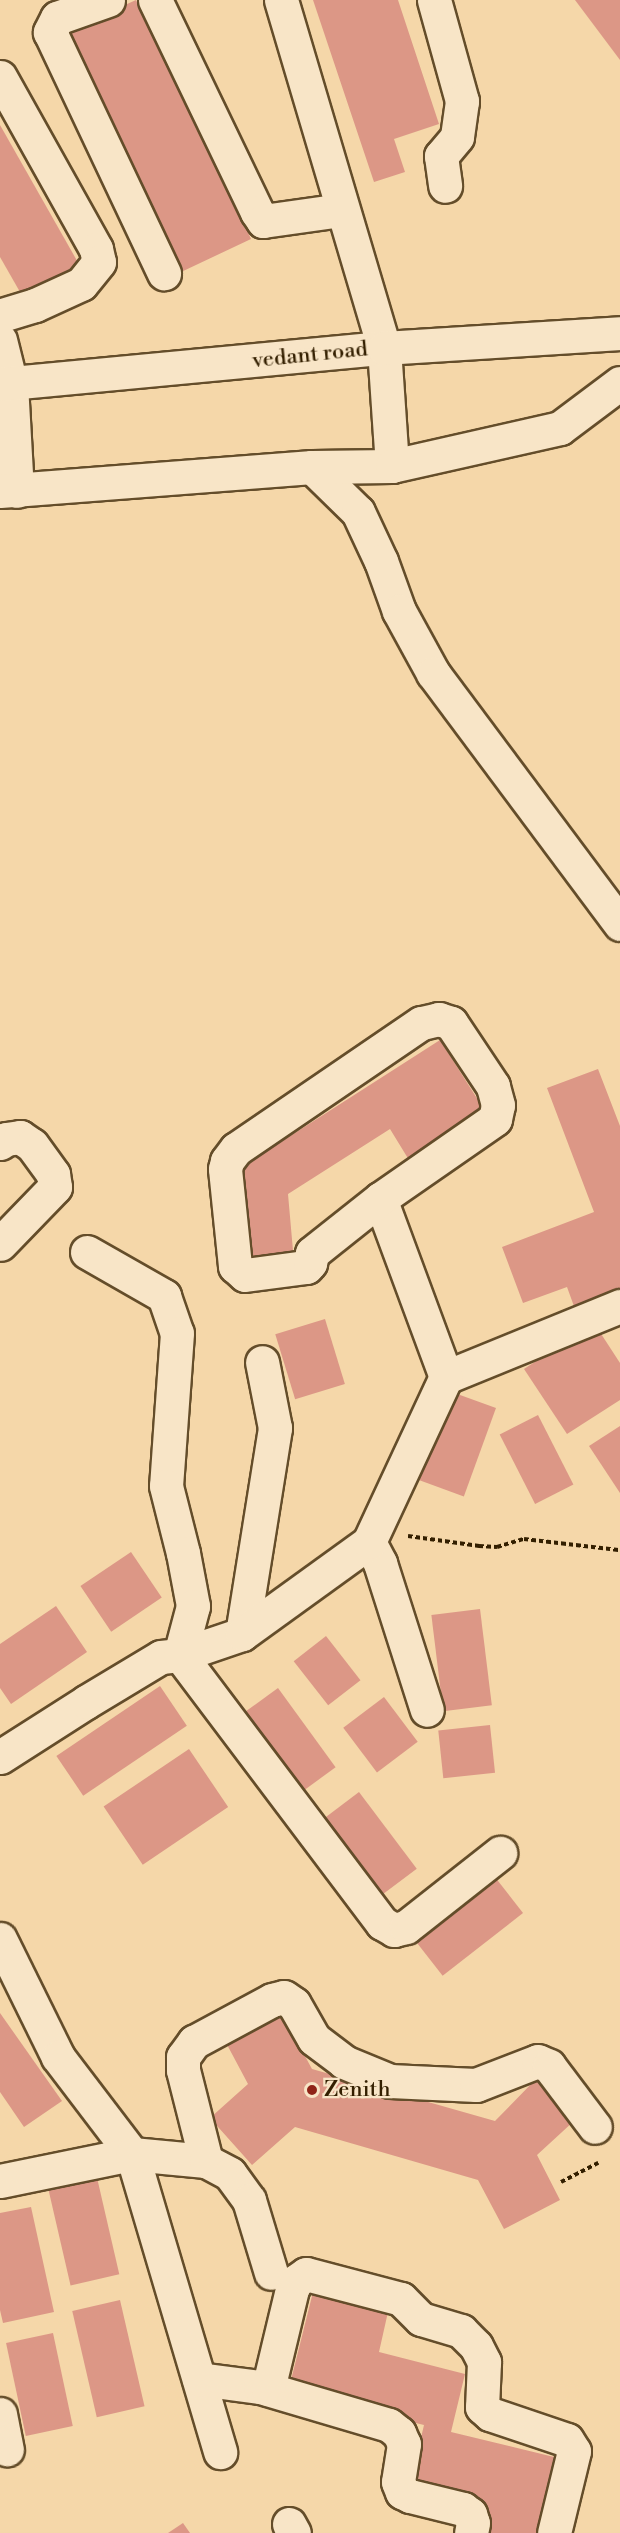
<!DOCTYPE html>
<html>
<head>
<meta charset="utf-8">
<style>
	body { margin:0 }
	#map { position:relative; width:620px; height:2533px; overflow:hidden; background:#f5d7a9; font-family:"Libre Bodoni",serif }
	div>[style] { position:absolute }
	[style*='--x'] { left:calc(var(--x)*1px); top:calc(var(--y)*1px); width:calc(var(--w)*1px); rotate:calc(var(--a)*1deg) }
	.building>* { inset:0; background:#dc9786; transform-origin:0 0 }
	.path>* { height:4px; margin-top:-2px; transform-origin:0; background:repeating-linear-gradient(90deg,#331f00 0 4.5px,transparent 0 7.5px) }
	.roads { filter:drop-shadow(2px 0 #644d2a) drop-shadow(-2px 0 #644d2a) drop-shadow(0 2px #644d2a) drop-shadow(0 -2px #644d2a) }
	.minor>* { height:33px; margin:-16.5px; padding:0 16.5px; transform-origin:16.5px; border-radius:16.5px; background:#f8e5c7 }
	.dots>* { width:16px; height:16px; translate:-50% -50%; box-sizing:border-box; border:3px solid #f8e5c7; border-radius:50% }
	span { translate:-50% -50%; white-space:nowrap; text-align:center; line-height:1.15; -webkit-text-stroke:4.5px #f8e5c7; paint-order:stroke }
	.street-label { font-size:22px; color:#331f00 }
	.poi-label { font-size:22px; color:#331f00 }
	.left { translate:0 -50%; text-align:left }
</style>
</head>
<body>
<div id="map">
	<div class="building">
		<i style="clip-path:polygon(136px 0,174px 81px,219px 167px,251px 239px,179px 273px,63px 33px)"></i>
		<i style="clip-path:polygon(313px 0,398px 0,439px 124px,394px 139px,405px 172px,374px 182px)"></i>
		<i style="clip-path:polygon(575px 0,620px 0,620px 60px)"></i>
		<i style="clip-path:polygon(0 125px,80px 266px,24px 299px,0 257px)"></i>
		<i style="clip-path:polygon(440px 1040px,485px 1111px,409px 1160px,390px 1129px,288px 1194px,294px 1262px,249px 1266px,239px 1169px)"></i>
		<i style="clip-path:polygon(598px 1069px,620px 1126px,620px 1291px,575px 1309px,567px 1287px,523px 1303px,502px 1247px,594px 1212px,547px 1088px)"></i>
		<i style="left:325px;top:1319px;width:68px;height:52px;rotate:73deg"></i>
		<i style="clip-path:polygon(594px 1323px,620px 1363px,620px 1400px,567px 1434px,524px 1369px)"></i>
		<i style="left:449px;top:1391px;width:50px;height:94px;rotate:20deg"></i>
		<i style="left:538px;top:1415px;width:78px;height:43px;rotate:63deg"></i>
		<i style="clip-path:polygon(620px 1426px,620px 1493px,589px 1446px)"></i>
		<i style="left:131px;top:1552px;width:55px;height:61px;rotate:56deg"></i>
		<i style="clip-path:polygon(56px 1606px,87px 1652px,11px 1704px,0 1688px,0 1644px)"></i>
		<i style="left:480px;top:1609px;width:97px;height:49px;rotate:83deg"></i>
		<i style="left:326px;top:1636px;width:56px;height:41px;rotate:52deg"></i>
		<i style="left:160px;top:1686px;width:48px;height:125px;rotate:56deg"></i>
		<i style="left:278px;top:1688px;width:98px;height:44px;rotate:54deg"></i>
		<i style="left:384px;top:1697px;width:56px;height:51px;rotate:53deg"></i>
		<i style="left:490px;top:1725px;width:48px;height:52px;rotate:84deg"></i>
		<i style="left:189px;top:1749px;width:70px;height:103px;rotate:56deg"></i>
		<i style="left:359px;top:1792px;width:96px;height:48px;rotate:53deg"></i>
		<i style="left:491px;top:1872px;width:52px;height:102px;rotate:52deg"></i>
		<i style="clip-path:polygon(280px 2010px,312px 2069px,495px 2121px,536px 2079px,574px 2121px,537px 2155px,560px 2200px,504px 2229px,478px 2180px,295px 2127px,252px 2165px,210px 2118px,248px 2084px,224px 2039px)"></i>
		<i style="clip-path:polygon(0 2013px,62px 2101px,24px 2127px,0 2092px)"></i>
		<i style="left:95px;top:2169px;width:108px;height:50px;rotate:77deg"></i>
		<i style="clip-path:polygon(31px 2207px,54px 2312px,3px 2323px,0 2310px,0 2213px)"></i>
		<i style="clip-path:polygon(315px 2284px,390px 2303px,379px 2352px,465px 2374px,451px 2432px,554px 2457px,536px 2533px,480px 2533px,487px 2504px,410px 2484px,424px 2425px,288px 2392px)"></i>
		<i style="left:120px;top:2300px;width:109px;height:49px;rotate:77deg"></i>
		<i style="left:53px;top:2333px;width:95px;height:48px;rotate:78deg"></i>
		<i style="clip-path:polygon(183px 2523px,190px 2533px,168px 2533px)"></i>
	</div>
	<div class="path">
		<i style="--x:408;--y:1536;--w:72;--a:8"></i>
		<i style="--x:479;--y:1546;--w:18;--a:3"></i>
		<i style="--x:497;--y:1547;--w:28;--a:-17"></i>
		<i style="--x:524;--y:1539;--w:95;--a:6.7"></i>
		<i style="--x:561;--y:2182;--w:42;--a:-27.2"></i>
	</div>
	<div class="roads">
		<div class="minor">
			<i style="--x:108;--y:0;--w:54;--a:160.6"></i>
			<i style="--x:57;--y:18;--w:16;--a:117"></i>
			<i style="--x:50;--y:32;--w:267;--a:64.7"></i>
			<i style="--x:155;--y:0;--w:235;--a:64.3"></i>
			<i style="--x:257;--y:212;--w:11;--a:56"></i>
			<i style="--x:263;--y:221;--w:79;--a:-8"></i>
			<i style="--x:281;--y:0;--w:363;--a:73.5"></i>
			<i style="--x:384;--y:348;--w:118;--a:86.1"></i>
			<i style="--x:434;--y:0;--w:105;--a:74.5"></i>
			<i style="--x:462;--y:101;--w:36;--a:98"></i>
			<i style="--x:457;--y:137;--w:25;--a:130"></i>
			<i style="--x:441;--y:156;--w:30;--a:82"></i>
			<i style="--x:0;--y:77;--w:197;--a:60.8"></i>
			<i style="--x:96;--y:249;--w:13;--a:77"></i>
			<i style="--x:99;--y:262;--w:28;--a:129"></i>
			<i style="--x:81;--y:284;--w:51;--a:155.5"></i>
			<i style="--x:35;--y:305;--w:37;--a:163"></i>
			<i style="--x:0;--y:340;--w:45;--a:76"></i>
			<i style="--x:11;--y:384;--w:107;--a:86.8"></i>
			<i style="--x:0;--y:384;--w:386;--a:-5.4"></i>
			<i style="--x:384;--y:348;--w:236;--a:-3.6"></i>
			<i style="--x:312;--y:467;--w:64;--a:44.4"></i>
			<i style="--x:358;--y:512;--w:54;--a:64.9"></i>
			<i style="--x:381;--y:561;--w:53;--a:70.2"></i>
			<i style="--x:399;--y:611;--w:71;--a:61.3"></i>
			<i style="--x:433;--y:673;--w:313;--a:53.3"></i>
			<i style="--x:0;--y:491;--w:313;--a:-4.4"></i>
			<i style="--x:312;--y:467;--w:80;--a:-0.7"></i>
			<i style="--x:392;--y:466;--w:172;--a:-12.7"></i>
			<i style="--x:560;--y:428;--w:75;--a:-36.9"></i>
			<i style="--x:0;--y:1143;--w:7;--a:-34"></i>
			<i style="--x:6;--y:1139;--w:14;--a:-8"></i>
			<i style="--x:20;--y:1137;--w:14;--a:34"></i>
			<i style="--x:32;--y:1145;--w:36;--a:54"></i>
			<i style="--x:53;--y:1174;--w:13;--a:81"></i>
			<i style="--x:55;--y:1187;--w:79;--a:134"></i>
			<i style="--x:87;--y:1252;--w:89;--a:29.7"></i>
			<i style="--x:164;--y:1296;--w:39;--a:71"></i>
			<i style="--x:177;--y:1333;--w:153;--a:94.1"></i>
			<i style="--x:166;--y:1486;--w:69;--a:75.8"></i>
			<i style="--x:183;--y:1553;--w:54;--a:79.3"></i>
			<i style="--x:193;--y:1606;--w:51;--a:104.9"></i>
			<i style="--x:180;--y:1655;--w:336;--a:53"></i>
			<i style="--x:382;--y:1923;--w:14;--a:30"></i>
			<i style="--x:394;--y:1930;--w:12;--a:-14"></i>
			<i style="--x:406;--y:1927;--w:120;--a:-38.2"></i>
			<i style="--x:446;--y:1377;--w:188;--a:-22.2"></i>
			<i style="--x:369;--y:1542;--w:24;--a:62"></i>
			<i style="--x:380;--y:1563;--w:154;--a:72.3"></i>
			<i style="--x:242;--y:1634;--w:209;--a:-80.9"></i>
			<i style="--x:275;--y:1428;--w:67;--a:-101.1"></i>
			<i style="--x:0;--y:1757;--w:102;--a:-32.6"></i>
			<i style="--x:86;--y:1702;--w:87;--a:-31"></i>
			<i style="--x:161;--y:1657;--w:19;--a:-6"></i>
			<i style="--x:180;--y:1655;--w:65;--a:-18.7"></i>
			<i style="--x:242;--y:1634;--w:157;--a:-35.9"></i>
			<i style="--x:369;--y:1542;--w:182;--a:-65"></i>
			<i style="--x:446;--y:1377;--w:190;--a:-110.3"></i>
			<i style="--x:380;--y:1199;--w:140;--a:-34.8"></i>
			<i style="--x:495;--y:1119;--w:14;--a:-78"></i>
			<i style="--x:498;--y:1105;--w:20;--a:-105"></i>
			<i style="--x:493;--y:1086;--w:76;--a:-123.7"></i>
			<i style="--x:451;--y:1023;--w:13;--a:-162"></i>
			<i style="--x:439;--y:1019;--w:18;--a:167"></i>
			<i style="--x:421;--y:1023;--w:224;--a:145.7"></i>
			<i style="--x:236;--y:1149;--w:15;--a:127"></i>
			<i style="--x:227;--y:1161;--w:8;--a:104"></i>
			<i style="--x:225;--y:1169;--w:98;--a:84.1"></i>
			<i style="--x:235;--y:1266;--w:13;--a:42"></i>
			<i style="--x:245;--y:1275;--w:62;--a:-7.5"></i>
			<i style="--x:306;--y:1267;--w:6;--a:-45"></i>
			<i style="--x:310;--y:1263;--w:10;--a:-79"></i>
			<i style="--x:312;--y:1253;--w:87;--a:-38.5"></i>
			<i style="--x:0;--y:1939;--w:131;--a:63.8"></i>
			<i style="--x:58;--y:2057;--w:122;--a:52.7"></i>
			<i style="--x:132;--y:2154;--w:311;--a:73.5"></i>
			<i style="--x:206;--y:2161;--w:94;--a:-104.2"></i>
			<i style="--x:183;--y:2070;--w:13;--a:-90"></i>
			<i style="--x:183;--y:2057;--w:19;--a:-54"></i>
			<i style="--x:194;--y:2042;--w:89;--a:-28.3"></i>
			<i style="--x:272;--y:2000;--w:12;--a:-14"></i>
			<i style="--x:284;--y:1997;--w:12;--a:35"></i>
			<i style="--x:294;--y:2004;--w:40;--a:60.3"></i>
			<i style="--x:314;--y:2039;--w:38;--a:37"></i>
			<i style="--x:344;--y:2062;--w:50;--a:22.4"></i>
			<i style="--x:390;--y:2081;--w:86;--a:2.7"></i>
			<i style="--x:476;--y:2085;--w:66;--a:-21.2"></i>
			<i style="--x:538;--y:2061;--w:12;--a:24"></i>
			<i style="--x:549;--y:2066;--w:76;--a:53"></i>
			<i style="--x:0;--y:2181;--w:135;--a:-11.6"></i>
			<i style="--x:132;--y:2154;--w:74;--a:5.4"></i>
			<i style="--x:206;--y:2161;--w:27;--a:28"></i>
			<i style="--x:230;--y:2174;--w:32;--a:54"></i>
			<i style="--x:249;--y:2200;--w:76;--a:73.2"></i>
			<i style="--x:199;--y:2379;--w:62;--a:7.5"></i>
			<i style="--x:260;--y:2387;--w:134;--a:16.4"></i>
			<i style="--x:389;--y:2425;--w:13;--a:39"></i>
			<i style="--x:399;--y:2433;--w:12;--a:66"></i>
			<i style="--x:404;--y:2444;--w:38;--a:99"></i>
			<i style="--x:398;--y:2482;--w:11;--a:68"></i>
			<i style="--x:402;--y:2492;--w:9;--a:27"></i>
			<i style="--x:410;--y:2496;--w:55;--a:13.8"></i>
			<i style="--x:463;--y:2509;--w:9;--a:36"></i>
			<i style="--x:470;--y:2514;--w:9;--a:72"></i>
			<i style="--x:473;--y:2523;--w:10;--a:101"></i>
			<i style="--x:268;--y:2389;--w:103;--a:-76.5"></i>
			<i style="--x:292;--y:2289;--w:9;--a:-63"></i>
			<i style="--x:296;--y:2281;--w:12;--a:-35"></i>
			<i style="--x:306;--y:2274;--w:98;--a:14.7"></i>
			<i style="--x:401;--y:2299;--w:28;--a:45"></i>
			<i style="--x:421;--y:2319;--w:42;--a:16.7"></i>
			<i style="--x:461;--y:2331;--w:21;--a:45"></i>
			<i style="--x:476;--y:2346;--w:18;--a:63"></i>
			<i style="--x:484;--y:2362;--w:45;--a:92.5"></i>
			<i style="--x:482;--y:2407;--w:11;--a:41"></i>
			<i style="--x:490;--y:2414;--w:81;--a:18.7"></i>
			<i style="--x:567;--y:2440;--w:13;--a:58"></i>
			<i style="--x:574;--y:2451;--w:84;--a:103.7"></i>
			<i style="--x:0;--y:2414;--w:36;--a:79"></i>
			<i style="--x:289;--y:2524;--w:10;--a:61"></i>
		</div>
	</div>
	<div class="dots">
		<i style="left:312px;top:2090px;background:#8f2418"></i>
	</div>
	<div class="street-label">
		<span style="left:310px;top:355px;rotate:-6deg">vedant road</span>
	</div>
	<div class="poi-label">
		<span class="left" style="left:324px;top:2090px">Zenith</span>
	</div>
</div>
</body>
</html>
